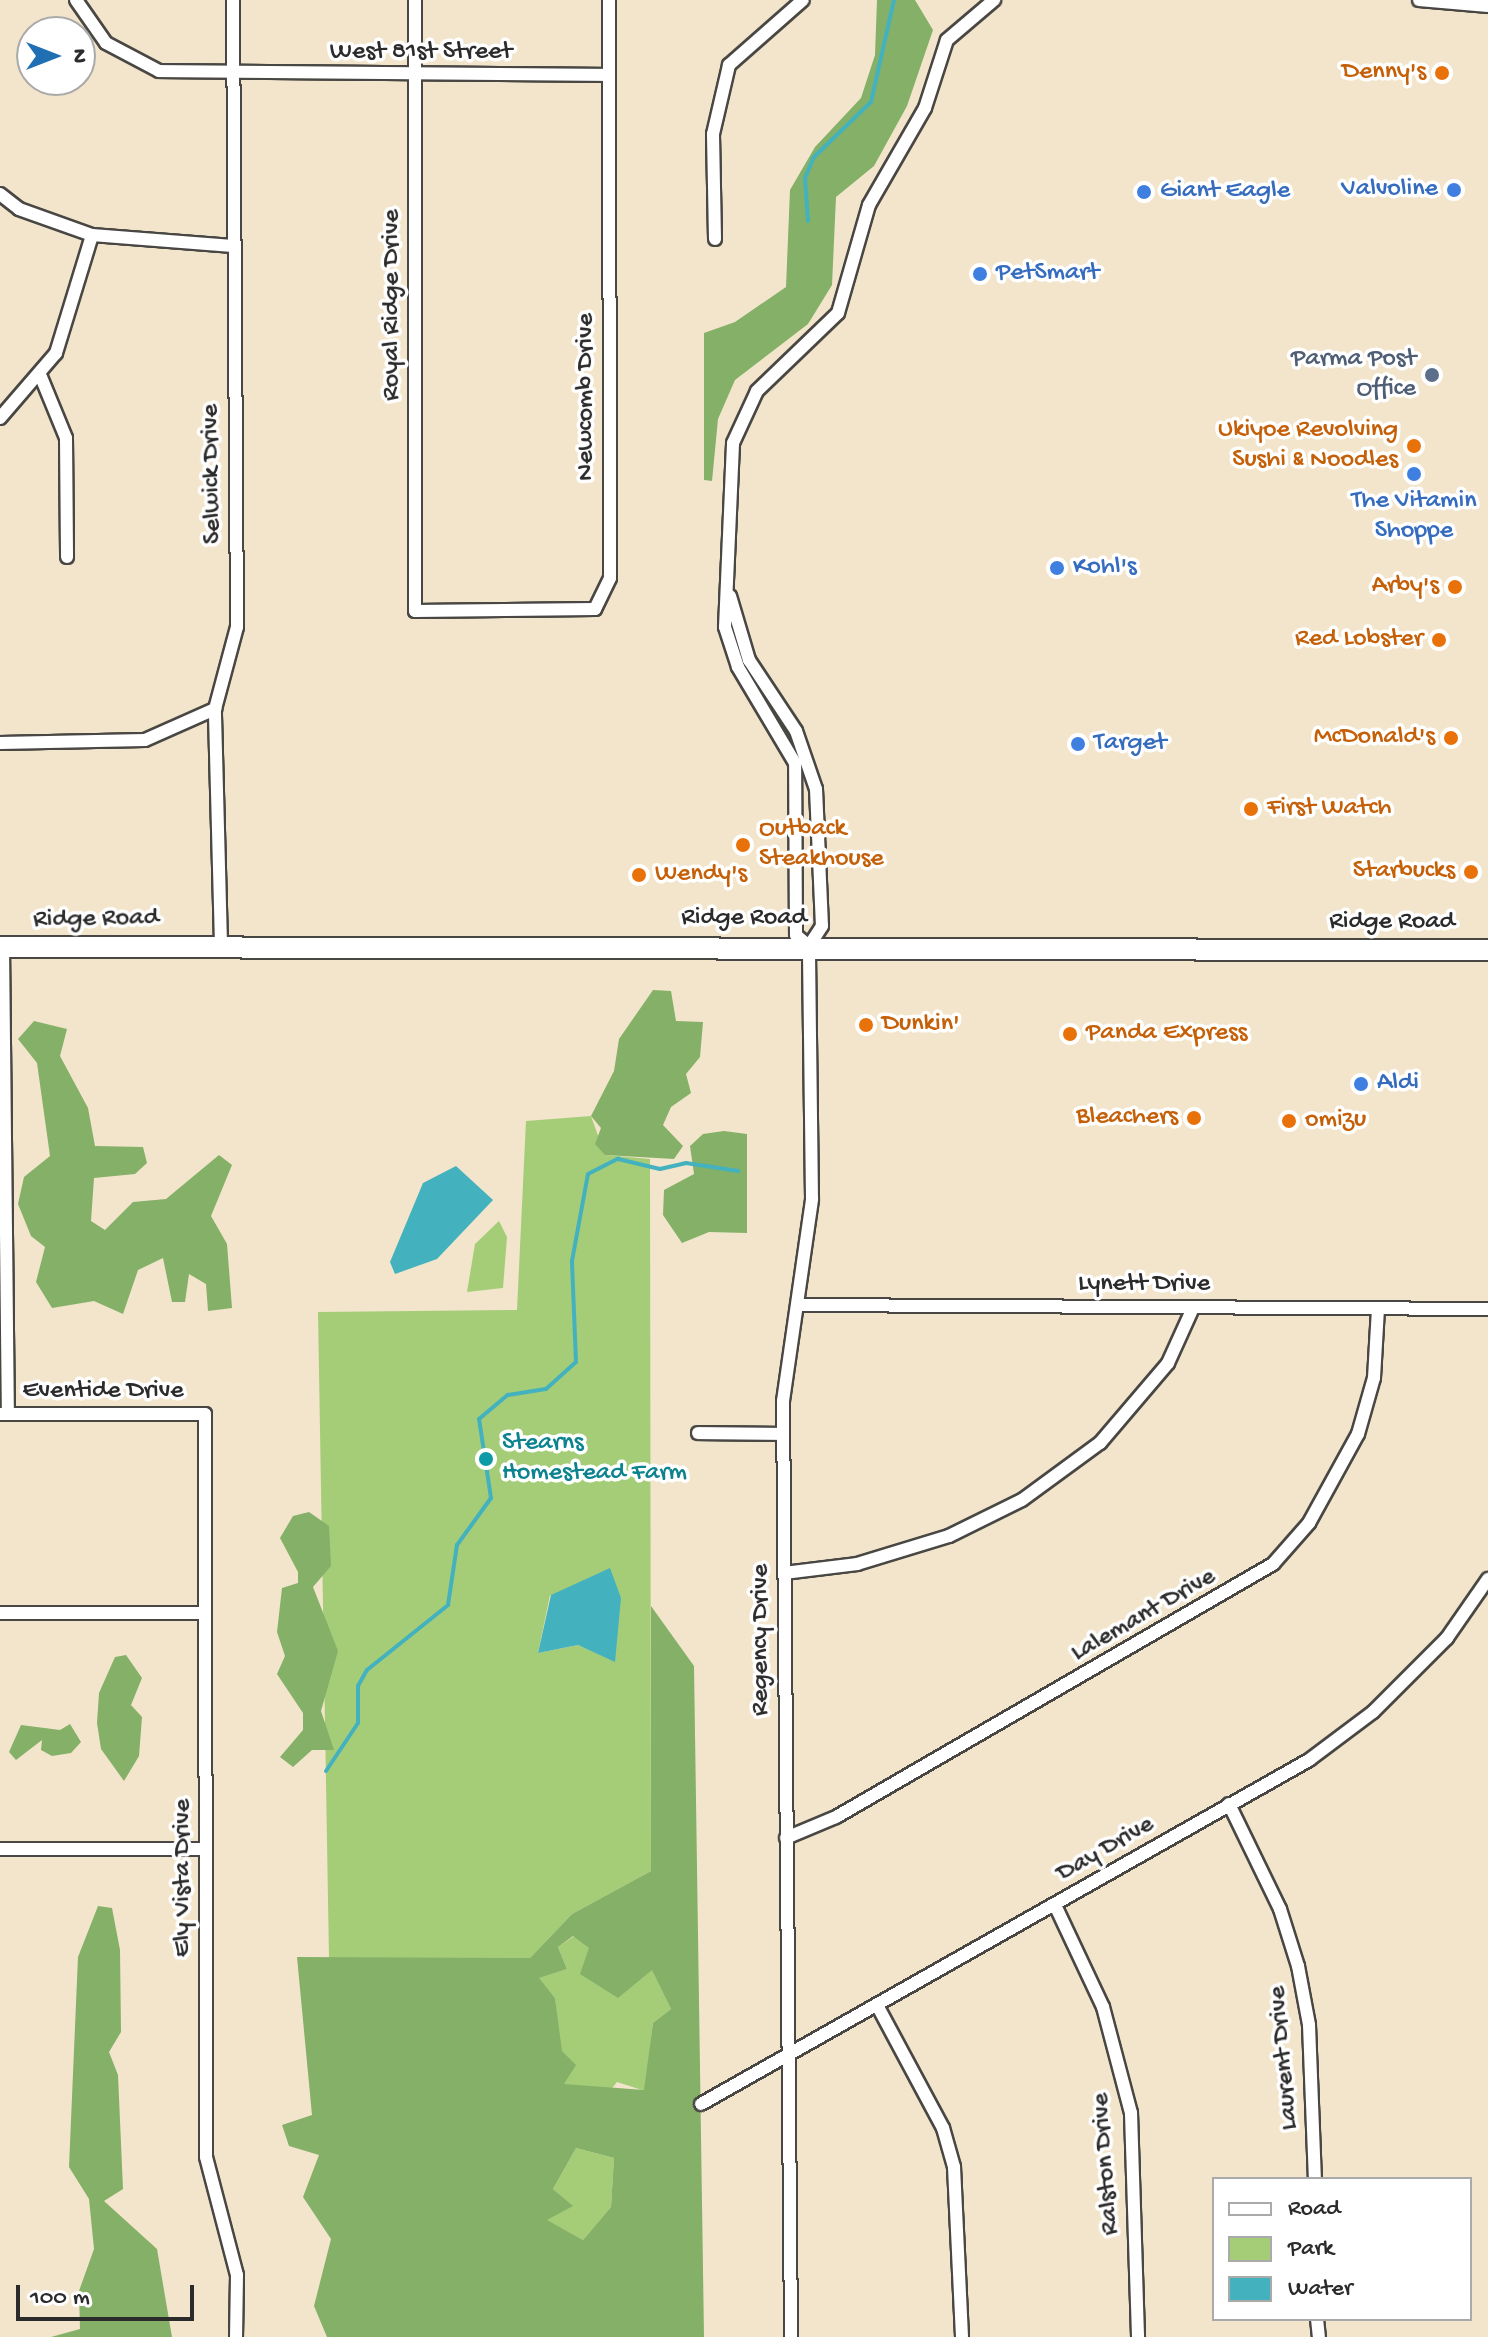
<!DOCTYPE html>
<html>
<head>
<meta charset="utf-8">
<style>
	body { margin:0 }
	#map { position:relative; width:1488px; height:2337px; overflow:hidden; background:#f2e5cb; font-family:"Gochi Hand",sans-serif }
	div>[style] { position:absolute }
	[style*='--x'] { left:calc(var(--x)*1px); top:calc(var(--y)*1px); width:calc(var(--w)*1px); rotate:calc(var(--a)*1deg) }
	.green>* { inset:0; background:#a5cd78 }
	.forest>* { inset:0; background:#84b068 }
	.water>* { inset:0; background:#43b2be }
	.stream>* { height:4px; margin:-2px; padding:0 2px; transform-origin:2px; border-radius:2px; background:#43b2be }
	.roads { filter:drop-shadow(2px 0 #494743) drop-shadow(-2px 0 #494743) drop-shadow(0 2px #494743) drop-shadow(0 -2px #494743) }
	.minor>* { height:12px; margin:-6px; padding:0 6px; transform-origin:6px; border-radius:6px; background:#fff }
	.primary>* { height:20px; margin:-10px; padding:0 10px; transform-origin:10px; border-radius:10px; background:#fff }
	.dots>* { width:22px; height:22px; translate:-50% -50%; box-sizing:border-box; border:4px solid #fff; border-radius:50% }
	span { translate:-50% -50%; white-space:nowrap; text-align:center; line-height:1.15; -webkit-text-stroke:7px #fff; paint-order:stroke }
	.street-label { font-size:26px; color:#2b2b2b }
	.food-label { font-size:26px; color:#c56008 }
	.right { translate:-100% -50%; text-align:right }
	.left { translate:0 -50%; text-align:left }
	.shop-label { font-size:26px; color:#366cbe }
	.service-label { font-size:26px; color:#4e5e75 }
	.culture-label { font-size:26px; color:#0d838f }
	.legend { position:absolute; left:1212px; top:2177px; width:260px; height:144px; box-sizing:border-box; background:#fff; border:2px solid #aaa; margin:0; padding:10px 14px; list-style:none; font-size:24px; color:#2b2b2b }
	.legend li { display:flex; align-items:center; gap:16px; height:40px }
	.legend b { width:40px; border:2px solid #aaa }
	.north { position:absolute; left:16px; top:16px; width:80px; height:80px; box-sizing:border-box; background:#fff; border:2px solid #aaa; border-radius:50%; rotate:90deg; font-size:22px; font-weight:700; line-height:32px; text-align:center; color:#2b2b2b }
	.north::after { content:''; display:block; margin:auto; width:28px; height:36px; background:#1f6fb2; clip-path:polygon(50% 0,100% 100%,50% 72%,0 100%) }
	.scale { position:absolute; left:16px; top:2285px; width:178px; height:36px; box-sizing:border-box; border:4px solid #2b2b2b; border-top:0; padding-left:10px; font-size:24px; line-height:28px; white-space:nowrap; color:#2b2b2b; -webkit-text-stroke:6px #fff; paint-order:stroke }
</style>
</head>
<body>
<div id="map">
	<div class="green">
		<i style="clip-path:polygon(evenodd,591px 1116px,605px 1155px,650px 1159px,651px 1871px,572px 1914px,530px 1958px,329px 1959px,318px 1312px,517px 1310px,526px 1121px,591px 1116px,550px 1595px,614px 1661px,578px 1645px,538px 1653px,550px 1595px)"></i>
		<i style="clip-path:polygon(499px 1221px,507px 1237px,503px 1288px,467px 1292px,475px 1244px)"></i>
		<i style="clip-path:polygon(574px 1936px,652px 1969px,671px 2009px,653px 2023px,645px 2091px,617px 2082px,609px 2092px,563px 2084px,555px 1998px,538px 1978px,567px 1969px,558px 1947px)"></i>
		<i style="clip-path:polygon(576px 2148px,614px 2158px,611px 2207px,583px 2240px,546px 2220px,572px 2206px,553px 2189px)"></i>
	</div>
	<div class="forest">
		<i style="clip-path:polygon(877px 0,915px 0,933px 30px,907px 106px,874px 166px,836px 197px,832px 285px,808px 324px,735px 380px,718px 419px,712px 481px,704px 480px,704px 333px,735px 322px,786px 287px,790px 190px,815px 147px,861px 98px,875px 55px)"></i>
		<i style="clip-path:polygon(653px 990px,671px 991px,676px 1021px,703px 1022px,700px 1057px,686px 1074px,691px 1093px,671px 1107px,663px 1125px,683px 1146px,674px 1159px,605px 1155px,595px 1144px,601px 1128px,591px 1116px,614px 1071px,619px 1039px)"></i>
		<i style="clip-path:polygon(34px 1021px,67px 1029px,60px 1056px,88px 1108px,95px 1146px,143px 1147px,147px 1163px,135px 1174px,94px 1178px,91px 1221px,105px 1230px,133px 1202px,166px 1199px,219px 1155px,232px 1165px,211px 1216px,227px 1244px,232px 1308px,208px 1311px,206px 1284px,189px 1274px,185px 1302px,172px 1302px,163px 1258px,138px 1270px,123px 1314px,94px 1301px,52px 1308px,36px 1282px,45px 1247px,31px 1236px,18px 1204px,24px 1177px,50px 1156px,37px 1063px,18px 1039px)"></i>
		<i style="clip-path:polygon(724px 1131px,747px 1134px,747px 1233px,709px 1232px,682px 1243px,663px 1215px,664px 1190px,694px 1174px,690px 1146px,703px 1134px)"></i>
		<i style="clip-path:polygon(309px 1512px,329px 1526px,331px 1566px,313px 1587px,338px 1651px,321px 1711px,334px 1750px,312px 1750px,293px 1767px,280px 1757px,303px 1730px,303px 1713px,277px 1674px,285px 1656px,277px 1632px,282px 1588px,298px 1583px,298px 1572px,280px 1538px,293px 1516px)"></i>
		<i style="clip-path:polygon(evenodd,651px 1606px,694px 1666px,704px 2337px,327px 2337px,314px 2306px,331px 2239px,303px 2197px,319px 2155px,289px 2146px,282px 2125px,312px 2115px,297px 1957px,530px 1958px,572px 1914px,651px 1871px,651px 1606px,573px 1936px,589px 1948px,580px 1974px,618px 1998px,652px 1970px,671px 2009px,653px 2023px,644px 2090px,564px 2084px,576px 2065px,562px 2051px,555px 1998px,539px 1978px,567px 1969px,558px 1947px,573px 1936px,651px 1606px,576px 2148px,614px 2158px,611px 2207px,583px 2240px,547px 2220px,573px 2206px,553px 2189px,576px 2148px)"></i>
		<i style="clip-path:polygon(126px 1655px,142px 1678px,131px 1705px,142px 1717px,139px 1756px,124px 1781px,101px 1749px,97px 1723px,99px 1693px,115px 1657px)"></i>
		<i style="clip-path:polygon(70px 1724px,81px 1742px,71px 1753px,52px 1756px,41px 1750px,42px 1740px,16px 1760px,9px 1752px,21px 1725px,60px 1730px)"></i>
		<i style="clip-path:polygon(98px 1906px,112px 1908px,120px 1950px,121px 2032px,109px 2052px,118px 2075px,123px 2189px,104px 2201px,157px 2249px,172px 2337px,51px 2337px,80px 2329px,79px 2291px,94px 2249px,89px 2199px,69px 2167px,78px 1957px)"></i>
	</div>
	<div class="water">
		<i style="clip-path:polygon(456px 1166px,493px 1200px,437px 1259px,395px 1274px,390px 1262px,423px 1183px)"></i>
		<i style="clip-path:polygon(610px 1568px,621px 1598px,615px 1662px,578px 1645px,538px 1653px,551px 1595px)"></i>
	</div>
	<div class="stream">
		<i style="--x:808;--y:221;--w:43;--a:-94"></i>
		<i style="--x:805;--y:178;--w:23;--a:-67"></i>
		<i style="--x:814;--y:157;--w:79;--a:-44"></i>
		<i style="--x:871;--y:102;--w:105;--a:-77.3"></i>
		<i style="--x:326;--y:1771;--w:58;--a:-56.3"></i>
		<i style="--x:358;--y:1723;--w:37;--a:-90"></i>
		<i style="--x:358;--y:1686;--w:18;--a:-61"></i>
		<i style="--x:367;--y:1670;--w:104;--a:-38.7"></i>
		<i style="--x:448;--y:1605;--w:61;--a:-81.5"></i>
		<i style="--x:457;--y:1545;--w:58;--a:-54.1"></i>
		<i style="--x:491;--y:1498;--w:80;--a:-98.6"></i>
		<i style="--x:479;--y:1419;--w:38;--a:-40"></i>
		<i style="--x:508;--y:1395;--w:38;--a:-9"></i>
		<i style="--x:546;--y:1389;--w:40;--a:-42"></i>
		<i style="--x:576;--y:1362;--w:101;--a:-92.3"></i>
		<i style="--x:572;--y:1261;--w:88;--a:-79.6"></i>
		<i style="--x:588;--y:1174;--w:34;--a:-27"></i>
		<i style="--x:618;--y:1159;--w:43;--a:13.4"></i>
		<i style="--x:660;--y:1169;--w:27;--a:-13"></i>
		<i style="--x:686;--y:1163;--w:53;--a:8.7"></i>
	</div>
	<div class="roads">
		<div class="minor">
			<i style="--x:76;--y:0;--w:52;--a:55.1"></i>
			<i style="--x:106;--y:43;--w:60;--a:27.8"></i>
			<i style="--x:159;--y:71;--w:450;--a:0.5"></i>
			<i style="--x:415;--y:0;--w:611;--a:90"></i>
			<i style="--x:415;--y:611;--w:180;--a:-0.6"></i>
			<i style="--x:595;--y:609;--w:34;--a:-64"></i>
			<i style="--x:610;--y:578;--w:578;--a:-90.1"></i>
			<i style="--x:1419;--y:0;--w:69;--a:5"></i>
			<i style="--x:0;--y:194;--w:24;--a:38"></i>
			<i style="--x:19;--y:209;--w:77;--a:19.6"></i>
			<i style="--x:92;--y:235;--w:141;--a:4.5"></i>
			<i style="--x:715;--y:239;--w:105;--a:-91.1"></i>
			<i style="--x:713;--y:134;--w:71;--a:-76.9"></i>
			<i style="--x:729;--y:65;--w:98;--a:-41.3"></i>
			<i style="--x:41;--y:377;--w:66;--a:67.7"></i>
			<i style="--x:66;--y:438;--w:119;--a:89.5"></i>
			<i style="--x:0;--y:418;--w:86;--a:-49.3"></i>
			<i style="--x:56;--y:353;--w:123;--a:-73"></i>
			<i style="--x:730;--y:596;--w:67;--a:73.5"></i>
			<i style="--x:749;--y:660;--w:85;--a:56.5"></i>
			<i style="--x:796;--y:731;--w:61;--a:71"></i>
			<i style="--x:816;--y:789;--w:137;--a:87.5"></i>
			<i style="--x:822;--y:926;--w:24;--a:123"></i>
			<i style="--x:0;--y:743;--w:145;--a:-1.2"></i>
			<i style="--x:145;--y:740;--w:77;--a:-23.9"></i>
			<i style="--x:221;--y:944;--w:235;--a:-91.5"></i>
			<i style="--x:215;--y:709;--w:85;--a:-75"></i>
			<i style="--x:237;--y:627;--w:627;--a:-90.37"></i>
			<i style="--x:809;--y:946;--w:17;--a:-140"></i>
			<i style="--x:796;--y:935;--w:172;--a:-90.3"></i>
			<i style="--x:795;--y:763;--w:112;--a:-120.7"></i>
			<i style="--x:738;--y:667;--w:42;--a:-108"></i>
			<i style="--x:725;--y:627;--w:184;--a:-87.5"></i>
			<i style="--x:733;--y:443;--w:57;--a:-65.2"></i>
			<i style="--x:757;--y:391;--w:112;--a:-43.9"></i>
			<i style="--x:838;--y:313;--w:112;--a:-74"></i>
			<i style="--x:869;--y:205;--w:112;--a:-60"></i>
			<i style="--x:925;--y:108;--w:71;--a:-72.1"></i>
			<i style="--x:947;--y:40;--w:62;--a:-40.4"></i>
			<i style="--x:3;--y:947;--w:467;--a:89.4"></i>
			<i style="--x:800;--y:1305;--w:688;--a:0.33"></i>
			<i style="--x:0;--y:1414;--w:205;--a:0"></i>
			<i style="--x:205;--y:1414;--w:743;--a:89.92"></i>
			<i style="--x:206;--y:2157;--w:122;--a:75.3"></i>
			<i style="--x:237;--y:2275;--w:62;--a:90.9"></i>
			<i style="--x:698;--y:1433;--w:85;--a:0.7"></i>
			<i style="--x:784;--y:1573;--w:74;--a:-7"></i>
			<i style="--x:857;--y:1564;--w:96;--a:-16.9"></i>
			<i style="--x:949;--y:1536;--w:81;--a:-26.3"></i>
			<i style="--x:1022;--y:1500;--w:97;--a:-36.2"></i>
			<i style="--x:1100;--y:1443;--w:105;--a:-49.6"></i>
			<i style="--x:1168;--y:1363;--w:60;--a:-65.6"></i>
			<i style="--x:0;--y:1613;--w:205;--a:0"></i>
			<i style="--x:1229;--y:1804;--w:117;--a:64.1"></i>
			<i style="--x:1280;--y:1909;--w:60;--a:72.5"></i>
			<i style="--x:1298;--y:1966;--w:60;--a:79.4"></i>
			<i style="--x:1309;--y:2025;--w:154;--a:87.8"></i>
			<i style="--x:786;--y:1838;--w:54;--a:-22.8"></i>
			<i style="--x:836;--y:1817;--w:505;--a:-30.07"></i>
			<i style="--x:1273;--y:1564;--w:55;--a:-48.7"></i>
			<i style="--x:1309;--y:1523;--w:102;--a:-61.2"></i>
			<i style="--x:1358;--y:1434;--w:58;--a:-74.1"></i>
			<i style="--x:1374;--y:1378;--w:69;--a:-86.7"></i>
			<i style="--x:0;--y:1849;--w:205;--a:0"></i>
			<i style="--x:1055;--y:1905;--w:113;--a:64.8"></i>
			<i style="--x:1103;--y:2007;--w:110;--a:75.2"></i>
			<i style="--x:1131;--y:2113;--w:224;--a:88.2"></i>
			<i style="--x:877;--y:2005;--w:140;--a:61.8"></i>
			<i style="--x:943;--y:2128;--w:41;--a:74.2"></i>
			<i style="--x:954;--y:2167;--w:170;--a:87.3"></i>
			<i style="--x:701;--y:2104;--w:699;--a:-29.5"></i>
			<i style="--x:1309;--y:1760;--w:80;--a:-36.9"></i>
			<i style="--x:1373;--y:1712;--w:105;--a:-45"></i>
			<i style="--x:1447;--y:1638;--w:72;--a:-55.2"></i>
			<i style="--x:1317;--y:2319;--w:18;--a:84"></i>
			<i style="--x:791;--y:2337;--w:936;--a:-90.49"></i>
			<i style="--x:783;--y:1401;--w:204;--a:-81.8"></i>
			<i style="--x:812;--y:1199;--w:253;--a:-90.7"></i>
		</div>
		<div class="primary">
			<i style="--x:0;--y:947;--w:1488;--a:0.12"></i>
		</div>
	</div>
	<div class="dots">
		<i style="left:1442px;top:73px;background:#e8710a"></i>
		<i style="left:1454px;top:190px;background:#3f7fe0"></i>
		<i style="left:1144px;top:192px;background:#3f7fe0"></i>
		<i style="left:980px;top:274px;background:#3f7fe0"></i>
		<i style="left:1432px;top:375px;background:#5c6f8a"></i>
		<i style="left:1414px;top:446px;background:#e8710a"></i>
		<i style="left:1414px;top:474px;background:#3f7fe0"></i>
		<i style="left:1057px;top:568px;background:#3f7fe0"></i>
		<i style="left:1455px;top:587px;background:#e8710a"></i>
		<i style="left:1439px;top:640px;background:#e8710a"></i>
		<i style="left:1451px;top:738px;background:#e8710a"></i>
		<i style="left:1078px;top:744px;background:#3f7fe0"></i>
		<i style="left:1251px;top:809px;background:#e8710a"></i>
		<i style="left:743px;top:845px;background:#e8710a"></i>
		<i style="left:1471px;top:872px;background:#e8710a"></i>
		<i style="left:639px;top:875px;background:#e8710a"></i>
		<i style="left:866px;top:1025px;background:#e8710a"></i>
		<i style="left:1070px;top:1034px;background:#e8710a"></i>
		<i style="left:1361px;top:1084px;background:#3f7fe0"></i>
		<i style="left:1194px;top:1118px;background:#e8710a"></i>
		<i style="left:1289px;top:1121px;background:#e8710a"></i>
		<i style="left:486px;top:1459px;background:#0f9aa8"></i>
	</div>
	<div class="street-label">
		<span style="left:421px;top:53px">West 81st Street</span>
		<span style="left:393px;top:305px;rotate:-90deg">Royal Ridge Drive</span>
		<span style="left:587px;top:397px;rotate:-90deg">Newcomb Drive</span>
		<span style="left:213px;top:474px;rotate:-91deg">Selwick Drive</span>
		<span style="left:744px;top:919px">Ridge Road</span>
		<span style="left:96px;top:920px;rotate:-1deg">Ridge Road</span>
		<span style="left:1392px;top:923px">Ridge Road</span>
		<span style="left:1144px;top:1285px">Lynett Drive</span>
		<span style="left:103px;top:1392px">Eventide Drive</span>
		<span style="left:1144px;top:1616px;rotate:-30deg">Lalemant Drive</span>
		<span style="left:762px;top:1640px;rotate:-90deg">Regency Drive</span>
		<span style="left:1106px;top:1850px;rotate:-30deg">Day Drive</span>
		<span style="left:184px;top:1878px;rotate:-90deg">Ely Vista Drive</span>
		<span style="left:1285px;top:2058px;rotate:-95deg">Laurent Drive</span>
		<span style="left:1107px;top:2164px;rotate:-94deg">Ralston Drive</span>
	</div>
	<div class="food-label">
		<span class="right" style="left:1426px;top:73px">Denny's</span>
		<span class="right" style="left:1398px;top:446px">Ukiyoe Revolving<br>Sushi &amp; Noodles</span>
		<span class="right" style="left:1439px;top:587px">Arby's</span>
		<span class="right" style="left:1423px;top:640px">Red Lobster</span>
		<span class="right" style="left:1435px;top:738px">McDonald's</span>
		<span class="left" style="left:1267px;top:809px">First Watch</span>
		<span class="left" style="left:759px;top:845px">Outback<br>Steakhouse</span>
		<span class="right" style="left:1455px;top:872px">Starbucks</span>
		<span class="left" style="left:655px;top:875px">Wendy's</span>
		<span class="left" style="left:882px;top:1025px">Dunkin'</span>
		<span class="left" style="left:1086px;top:1034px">Panda Express</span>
		<span class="right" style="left:1178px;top:1118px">Bleachers</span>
		<span class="left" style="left:1305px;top:1121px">omizu</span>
	</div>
	<div class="shop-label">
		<span class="right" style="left:1438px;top:190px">Valvoline</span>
		<span class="left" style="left:1160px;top:192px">Giant Eagle</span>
		<span class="left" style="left:996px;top:274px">PetSmart</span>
		<span style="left:1414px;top:517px">The Vitamin<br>Shoppe</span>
		<span class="left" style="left:1073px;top:568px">Kohl's</span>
		<span class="left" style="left:1094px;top:744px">Target</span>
		<span class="left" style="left:1377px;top:1084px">Aldi</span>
	</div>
	<div class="service-label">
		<span class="right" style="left:1416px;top:375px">Parma Post<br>Office</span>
	</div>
	<div class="culture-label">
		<span class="left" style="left:502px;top:1459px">Stearns<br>Homestead Farm</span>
	</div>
	<ul class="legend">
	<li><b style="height:10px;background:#fff"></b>Road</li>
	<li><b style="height:22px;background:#a5cd78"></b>Park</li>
	<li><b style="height:22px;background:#43b2be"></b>Water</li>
	</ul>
	<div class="north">N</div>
	<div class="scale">100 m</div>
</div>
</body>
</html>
